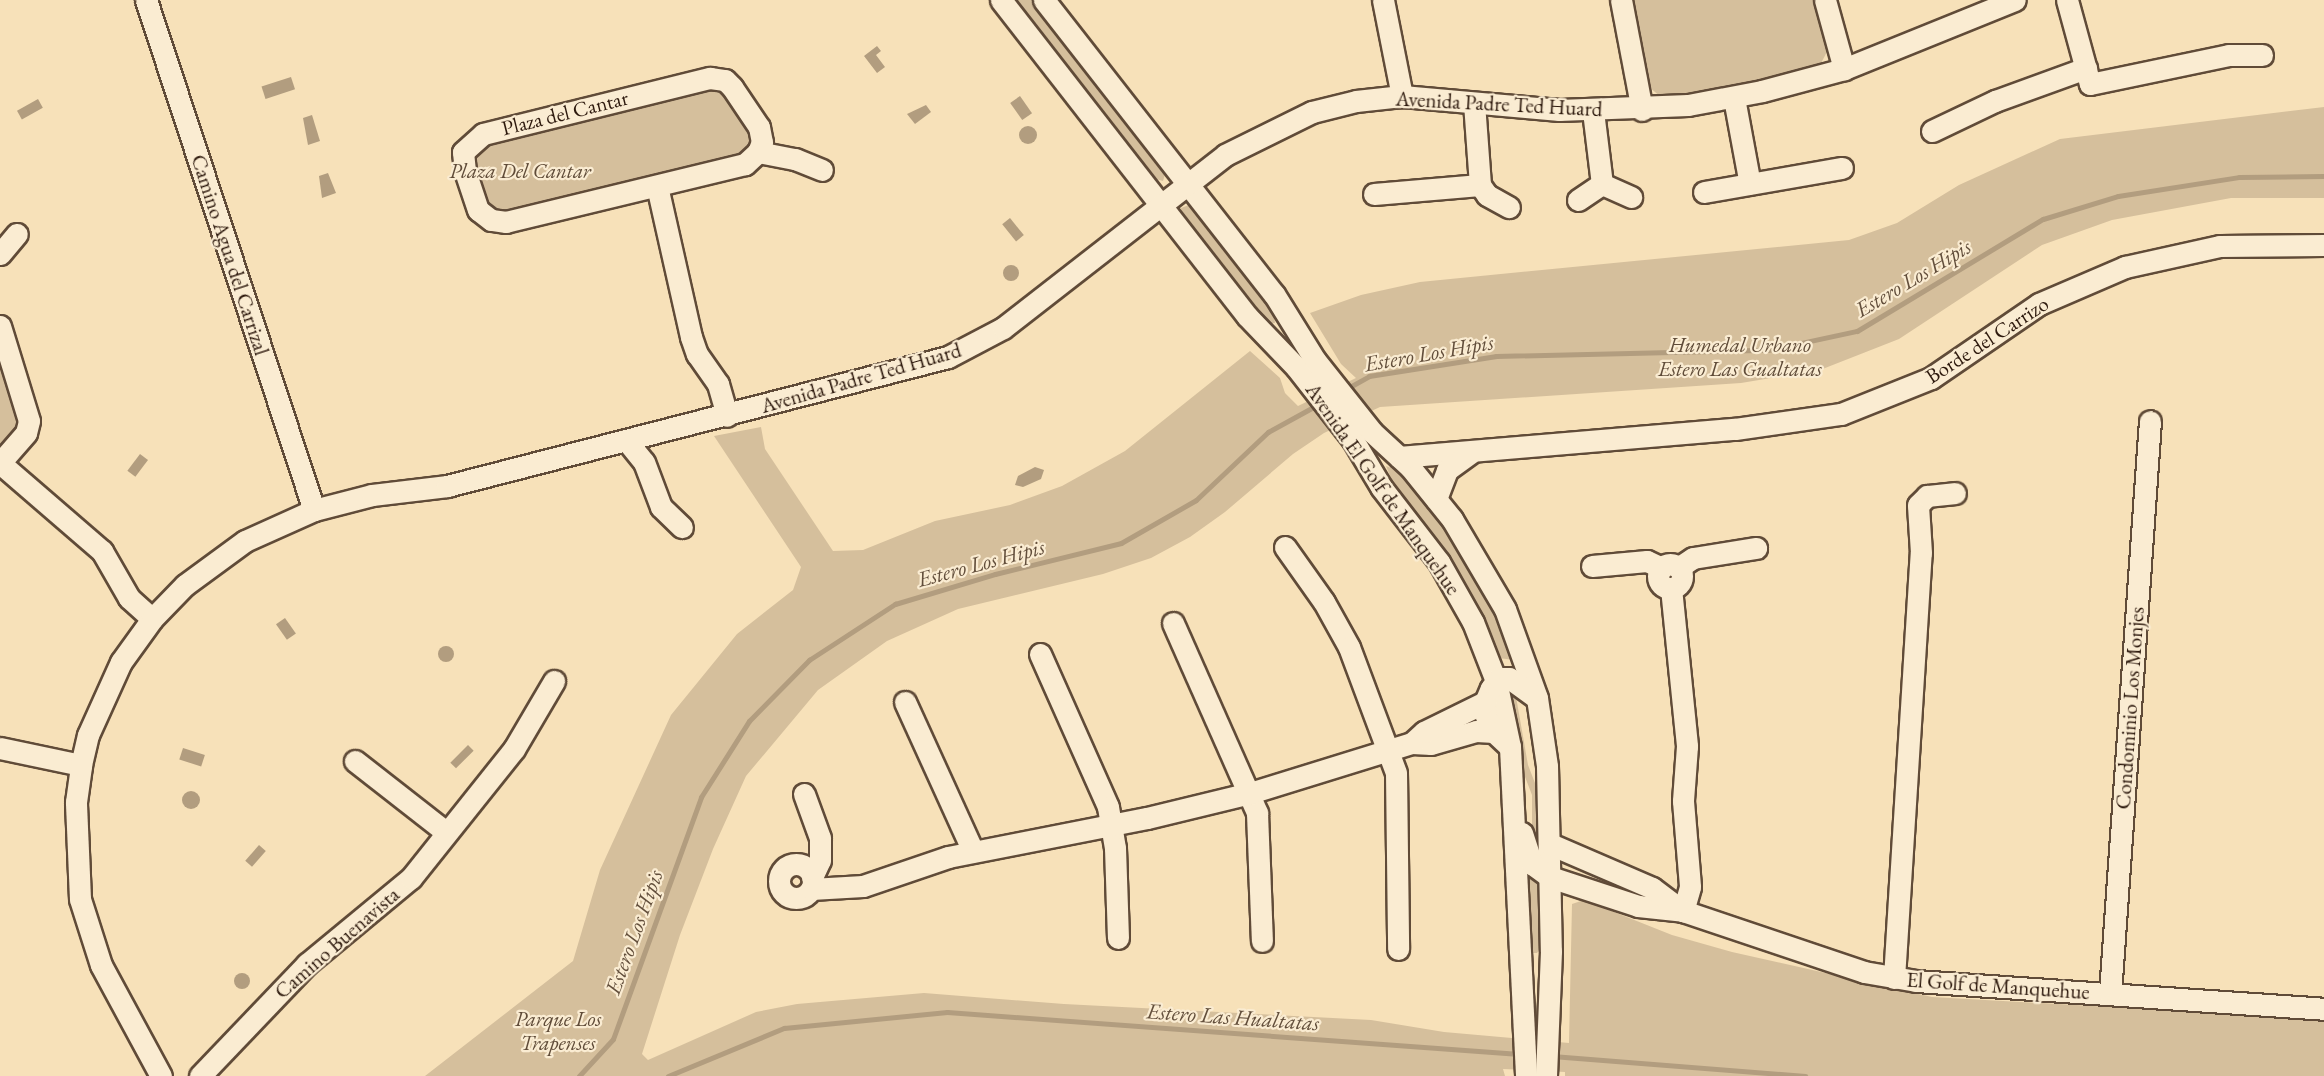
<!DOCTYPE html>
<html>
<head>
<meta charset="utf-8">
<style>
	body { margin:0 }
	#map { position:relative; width:2324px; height:1076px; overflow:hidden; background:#f7e1b9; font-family:"EB Garamond",serif }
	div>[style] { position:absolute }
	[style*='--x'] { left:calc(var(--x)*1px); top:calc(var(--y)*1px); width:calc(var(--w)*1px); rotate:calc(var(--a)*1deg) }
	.green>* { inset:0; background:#d5bf9c }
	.water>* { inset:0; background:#b29d7f; transform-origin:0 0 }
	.round { border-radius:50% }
	.stream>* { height:5px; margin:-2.5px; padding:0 2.5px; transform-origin:2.5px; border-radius:2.5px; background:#b29d7f }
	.roads { filter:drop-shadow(2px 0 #604b38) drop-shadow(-2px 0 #604b38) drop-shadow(0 2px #604b38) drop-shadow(0 -2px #604b38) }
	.minor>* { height:21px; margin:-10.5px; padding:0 10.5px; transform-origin:10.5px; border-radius:10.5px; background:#faecd2 }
	.minor>.ring { margin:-10.5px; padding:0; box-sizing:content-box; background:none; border:21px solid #faecd2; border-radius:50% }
	span { translate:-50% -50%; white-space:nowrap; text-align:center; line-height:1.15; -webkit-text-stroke:4.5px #faecd2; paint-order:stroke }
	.street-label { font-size:21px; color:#2d190d }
	.park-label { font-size:21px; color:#5f4b38; font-style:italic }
	.water-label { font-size:22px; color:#624e3b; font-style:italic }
</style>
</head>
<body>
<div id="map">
	<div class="green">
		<i style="clip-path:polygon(1014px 0,1033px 0,1166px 171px,1163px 181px,1152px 178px)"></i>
		<i style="clip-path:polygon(1632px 0,1814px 0,1828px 50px,1820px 65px,1728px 88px,1661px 97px,1649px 87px)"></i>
		<i style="clip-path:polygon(703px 89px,724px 94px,748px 129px,750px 143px,743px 154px,508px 215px,489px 210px,475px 156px,483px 144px)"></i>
		<i style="clip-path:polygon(2324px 107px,2324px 198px,2231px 198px,2112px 220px,2042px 245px,1899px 339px,1820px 370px,1741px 383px,1380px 407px,1324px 433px,1293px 454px,1225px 512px,1190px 537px,1151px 558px,1103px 574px,958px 609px,887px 641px,818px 690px,746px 776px,713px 849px,680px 935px,642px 1054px,648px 1060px,756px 1012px,797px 1004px,924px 993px,1064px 1004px,1371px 1020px,1444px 1032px,1569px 1043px,1572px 904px,1584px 900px,1672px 935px,1732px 952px,1932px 997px,2324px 1019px,2324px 1076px,1565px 1076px,1565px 1072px,1503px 1069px,1505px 1076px,425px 1076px,573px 961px,600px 870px,671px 715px,737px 634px,793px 590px,801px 567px,714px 436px,761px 427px,765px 449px,833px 551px,863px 550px,935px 521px,1010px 505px,1062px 486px,1125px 451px,1250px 351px,1280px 378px,1285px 393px,1298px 406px,1356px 378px,1341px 364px,1310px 313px,1361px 295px,1420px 282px,1849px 240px,1897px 223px,1959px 185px,2060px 139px)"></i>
		<i style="clip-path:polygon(1189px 205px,1273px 310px,1275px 323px,1269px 324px,1247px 300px,1182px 215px,1181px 208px)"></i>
		<i style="clip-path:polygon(0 355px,20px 417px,18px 428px,0 448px)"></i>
		<i style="clip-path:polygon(1386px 466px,1404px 473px,1458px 545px,1502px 625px,1515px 660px,1498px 658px,1457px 571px,1395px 488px)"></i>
		<i style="clip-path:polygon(1509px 690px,1515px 691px,1528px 765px,1540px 796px,1537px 853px,1532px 848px,1532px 795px,1522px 769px)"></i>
		<i style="clip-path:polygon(1526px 874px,1540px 880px,1541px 948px,1537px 953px,1530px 953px)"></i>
	</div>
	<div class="water">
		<i style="clip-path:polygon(877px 46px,881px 51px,876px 55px,885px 67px,877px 73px,864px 56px)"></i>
		<i style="left:291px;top:77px;width:13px;height:31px;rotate:72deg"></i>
		<i style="left:1020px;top:96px;width:21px;height:12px;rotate:55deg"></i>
		<i style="left:38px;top:99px;width:10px;height:24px;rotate:61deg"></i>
		<i style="clip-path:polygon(926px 105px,931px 112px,915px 124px,907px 114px)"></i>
		<i style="clip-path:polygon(312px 115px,320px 141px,308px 145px,303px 118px)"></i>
		<i class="round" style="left:1019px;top:126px;width:18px;height:18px"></i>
		<i style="clip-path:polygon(328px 173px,336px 193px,322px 198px,319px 176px)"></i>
		<i style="left:1010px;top:218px;width:22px;height:10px;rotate:51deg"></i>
		<i class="round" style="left:1003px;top:265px;width:16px;height:16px"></i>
		<i style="left:140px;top:454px;width:10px;height:21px;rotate:37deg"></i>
		<i style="clip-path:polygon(1035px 467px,1044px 470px,1041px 479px,1023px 487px,1015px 485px,1018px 476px)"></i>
		<i style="left:285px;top:618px;width:19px;height:11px;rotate:55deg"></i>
		<i class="round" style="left:438px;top:646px;width:16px;height:16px"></i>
		<i style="left:468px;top:745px;width:8px;height:25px;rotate:45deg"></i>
		<i style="left:183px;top:748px;width:23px;height:12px;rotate:18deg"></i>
		<i class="round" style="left:182px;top:791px;width:18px;height:18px"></i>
		<i style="left:259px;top:845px;width:9px;height:21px;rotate:41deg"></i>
		<i class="round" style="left:234px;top:973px;width:16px;height:16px"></i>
	</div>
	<div class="stream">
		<i style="--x:1346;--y:389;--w:26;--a:-29"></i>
		<i style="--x:1369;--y:376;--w:129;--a:-8.9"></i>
		<i style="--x:1496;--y:356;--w:272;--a:-1.3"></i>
		<i style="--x:1768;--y:350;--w:91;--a:-12.1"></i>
		<i style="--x:1857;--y:331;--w:217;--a:-31.1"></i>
		<i style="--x:2043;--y:219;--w:78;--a:-17"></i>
		<i style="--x:2118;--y:196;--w:122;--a:-8.9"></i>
		<i style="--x:2239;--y:177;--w:85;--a:-0.7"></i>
		<i style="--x:1552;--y:1056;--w:254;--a:4.5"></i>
		<i style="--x:579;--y:1076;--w:50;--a:-47.4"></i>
		<i style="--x:613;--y:1039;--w:258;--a:-70"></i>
		<i style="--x:701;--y:797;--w:90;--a:-57.7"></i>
		<i style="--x:749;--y:721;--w:86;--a:-45.5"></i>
		<i style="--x:809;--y:660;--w:103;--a:-33.1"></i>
		<i style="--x:895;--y:604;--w:104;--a:-16.7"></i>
		<i style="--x:995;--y:574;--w:130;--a:-13.8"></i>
		<i style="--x:1121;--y:543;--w:86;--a:-29.8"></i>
		<i style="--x:1196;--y:500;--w:99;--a:-43.4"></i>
		<i style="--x:1268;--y:432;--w:58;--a:-28.8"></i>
		<i style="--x:668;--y:1076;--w:126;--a:-22.5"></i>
		<i style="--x:784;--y:1028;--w:164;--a:-5.6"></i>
		<i style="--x:947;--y:1012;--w:574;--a:4.2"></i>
	</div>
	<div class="roads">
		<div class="minor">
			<i style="--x:146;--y:0;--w:537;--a:71.77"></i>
			<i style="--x:1001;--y:0;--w:400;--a:52.1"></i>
			<i style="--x:1247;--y:316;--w:71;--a:46.1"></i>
			<i style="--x:1296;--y:367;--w:93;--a:52"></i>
			<i style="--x:1353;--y:440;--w:55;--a:59.2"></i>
			<i style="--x:1381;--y:487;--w:95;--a:52.3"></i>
			<i style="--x:1439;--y:562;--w:69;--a:60.5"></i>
			<i style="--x:1473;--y:622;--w:63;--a:68.7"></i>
			<i style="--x:1496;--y:681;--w:67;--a:78"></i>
			<i style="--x:1510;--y:747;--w:329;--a:87.2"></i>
			<i style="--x:1044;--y:0;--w:373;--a:52"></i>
			<i style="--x:1274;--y:294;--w:78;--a:58.2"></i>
			<i style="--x:1315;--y:360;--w:92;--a:51.6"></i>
			<i style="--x:1372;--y:432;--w:52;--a:42.6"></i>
			<i style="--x:1410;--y:467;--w:67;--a:51.1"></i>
			<i style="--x:1452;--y:519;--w:104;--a:59.5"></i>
			<i style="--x:1505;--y:609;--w:95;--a:70.2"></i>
			<i style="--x:1537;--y:698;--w:69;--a:81.6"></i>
			<i style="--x:1547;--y:766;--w:185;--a:88.8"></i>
			<i style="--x:1551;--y:951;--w:125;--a:92.3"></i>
			<i style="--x:1383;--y:0;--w:98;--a:78.8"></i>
			<i style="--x:1621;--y:0;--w:112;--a:79.2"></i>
			<i style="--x:1825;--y:0;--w:72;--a:74.6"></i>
			<i style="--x:2067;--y:0;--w:87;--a:74.7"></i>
			<i style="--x:2090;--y:84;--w:142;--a:-11.8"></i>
			<i style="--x:2229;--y:55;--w:33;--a:0"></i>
			<i style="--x:710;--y:78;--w:15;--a:8"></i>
			<i style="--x:725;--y:80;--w:10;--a:45"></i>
			<i style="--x:732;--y:87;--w:48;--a:56"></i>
			<i style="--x:759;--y:127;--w:15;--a:79"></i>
			<i style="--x:762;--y:142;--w:11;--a:112"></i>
			<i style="--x:758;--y:152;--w:18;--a:137"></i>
			<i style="--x:745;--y:164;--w:246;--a:166.4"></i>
			<i style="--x:506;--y:222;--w:15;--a:-172"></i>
			<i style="--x:491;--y:220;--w:16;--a:-142"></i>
			<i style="--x:478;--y:210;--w:41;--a:-108.4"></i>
			<i style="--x:465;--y:171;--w:19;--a:-96"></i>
			<i style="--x:463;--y:152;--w:27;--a:-42"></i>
			<i style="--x:483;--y:134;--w:234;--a:-13.9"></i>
			<i style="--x:1734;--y:98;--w:87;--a:79.5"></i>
			<i style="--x:1474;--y:103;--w:82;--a:85.8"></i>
			<i style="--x:1480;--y:185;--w:12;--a:55"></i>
			<i style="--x:1487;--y:195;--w:25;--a:29"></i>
			<i style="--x:1593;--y:111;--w:74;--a:83"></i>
			<i style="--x:1932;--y:131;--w:70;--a:-25.5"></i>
			<i style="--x:1995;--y:101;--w:97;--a:-19.9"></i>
			<i style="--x:758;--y:152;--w:38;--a:11"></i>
			<i style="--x:795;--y:159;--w:29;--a:22"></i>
			<i style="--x:1602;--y:184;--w:32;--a:24"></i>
			<i style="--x:657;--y:186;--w:155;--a:77.3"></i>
			<i style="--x:691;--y:337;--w:18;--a:71"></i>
			<i style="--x:697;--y:354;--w:37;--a:55"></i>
			<i style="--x:718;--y:384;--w:33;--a:74"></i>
			<i style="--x:1704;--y:192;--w:140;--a:-9.9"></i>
			<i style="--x:1374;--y:194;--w:106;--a:-4.9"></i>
			<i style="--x:1578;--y:200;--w:29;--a:-34"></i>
			<i style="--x:0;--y:254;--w:26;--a:-50"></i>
			<i style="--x:0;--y:326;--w:99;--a:73"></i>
			<i style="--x:29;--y:421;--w:12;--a:104"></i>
			<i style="--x:26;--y:433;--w:40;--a:131"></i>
			<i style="--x:626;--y:440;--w:28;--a:51"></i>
			<i style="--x:644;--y:462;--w:48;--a:69.3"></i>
			<i style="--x:661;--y:507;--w:29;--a:44"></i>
			<i style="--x:1399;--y:457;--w:337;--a:-4.8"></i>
			<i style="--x:1735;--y:429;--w:107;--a:-8.1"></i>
			<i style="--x:1841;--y:414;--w:97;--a:-21.8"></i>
			<i style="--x:1931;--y:378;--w:131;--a:-34.4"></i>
			<i style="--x:2039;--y:304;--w:94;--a:-23.3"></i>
			<i style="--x:2125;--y:267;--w:97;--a:-12.5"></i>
			<i style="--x:2220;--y:246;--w:104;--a:-0.6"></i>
			<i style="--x:0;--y:463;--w:135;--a:40.8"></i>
			<i style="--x:102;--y:551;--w:54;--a:60.1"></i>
			<i style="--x:129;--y:598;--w:31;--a:42"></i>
			<i style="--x:1436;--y:499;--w:31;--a:-69"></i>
			<i style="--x:1447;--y:470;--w:29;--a:-36"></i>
			<i style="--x:1285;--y:547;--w:67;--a:54.7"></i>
			<i style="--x:1324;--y:602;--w:51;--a:60.9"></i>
			<i style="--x:1349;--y:647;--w:134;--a:69.5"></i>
			<i style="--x:1396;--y:773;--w:176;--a:89.3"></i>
			<i class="ring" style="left:1658px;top:564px;width:3px;height:3px"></i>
			<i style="--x:1592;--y:566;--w:55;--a:-5.2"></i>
			<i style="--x:1647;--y:561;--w:17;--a:25"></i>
			<i style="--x:1678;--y:568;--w:18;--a:-34"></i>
			<i style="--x:1693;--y:558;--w:64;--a:-9"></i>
			<i style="--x:1671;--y:588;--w:159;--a:84.2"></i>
			<i style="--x:1687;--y:746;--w:55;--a:94.2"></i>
			<i style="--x:1683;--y:801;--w:86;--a:85.3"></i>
			<i style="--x:1690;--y:887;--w:25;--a:106"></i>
			<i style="--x:1173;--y:623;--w:208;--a:66.1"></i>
			<i style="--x:1257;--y:813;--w:128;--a:87.8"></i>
			<i style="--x:1040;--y:654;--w:167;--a:66"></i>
			<i style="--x:1108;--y:807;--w:42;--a:80.3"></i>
			<i style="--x:1115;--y:848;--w:90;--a:88.1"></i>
			<i style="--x:905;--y:702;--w:164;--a:65.5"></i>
			<i style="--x:1412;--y:743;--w:19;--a:3"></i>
			<i style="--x:1431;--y:744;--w:47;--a:-16.1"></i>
			<i style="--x:1476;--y:731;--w:18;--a:3"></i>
			<i style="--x:1510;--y:747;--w:22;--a:-137"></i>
			<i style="--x:1494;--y:732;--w:18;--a:-117"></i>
			<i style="--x:1486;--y:716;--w:14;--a:-94"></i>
			<i style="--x:1485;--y:702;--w:15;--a:-67"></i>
			<i style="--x:1491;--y:688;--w:13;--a:-51"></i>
			<i style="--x:1499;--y:678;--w:10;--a:0"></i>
			<i style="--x:1509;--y:678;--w:34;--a:36"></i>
			<i style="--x:0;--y:748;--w:83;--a:11.9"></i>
			<i style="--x:355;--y:761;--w:115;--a:38"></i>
			<i style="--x:804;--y:794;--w:47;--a:70"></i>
			<i style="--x:820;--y:838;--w:22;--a:90"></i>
			<i style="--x:820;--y:860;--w:19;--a:115"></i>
			<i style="--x:1522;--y:833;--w:33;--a:72"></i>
			<i style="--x:1532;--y:864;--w:22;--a:36"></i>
			<i style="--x:1550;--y:877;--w:93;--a:18.2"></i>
			<i style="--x:1638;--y:906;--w:45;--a:6.3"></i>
			<i style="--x:1683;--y:911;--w:191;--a:18.6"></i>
			<i style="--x:1864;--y:972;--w:53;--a:9.8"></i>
			<i style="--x:1916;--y:981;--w:409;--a:3.9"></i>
			<i style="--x:1550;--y:844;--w:111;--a:23.3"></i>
			<i style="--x:1652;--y:888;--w:39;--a:37"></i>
			<i class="ring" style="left:779px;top:864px;width:13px;height:13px"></i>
			<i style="--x:811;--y:889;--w:52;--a:-3.3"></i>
			<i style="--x:863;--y:886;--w:90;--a:-18.8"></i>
			<i style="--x:948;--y:857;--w:203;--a:-11.1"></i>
			<i style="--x:1147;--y:818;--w:106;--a:-13.6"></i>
			<i style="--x:1250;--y:793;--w:170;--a:-17.2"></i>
			<i style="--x:1412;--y:743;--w:16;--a:-43"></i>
			<i style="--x:1424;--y:732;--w:68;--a:-26.2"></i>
			<i style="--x:1894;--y:978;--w:426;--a:-86.4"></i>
			<i style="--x:1921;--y:553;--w:48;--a:-93.6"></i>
			<i style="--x:1918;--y:505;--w:13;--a:-45"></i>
			<i style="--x:1927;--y:496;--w:28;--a:-6"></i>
			<i style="--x:2110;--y:994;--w:574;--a:-86.01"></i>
			<i style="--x:161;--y:1076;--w:126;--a:-118.4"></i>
			<i style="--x:101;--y:965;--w:69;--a:-107.7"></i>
			<i style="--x:80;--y:899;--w:97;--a:-92.4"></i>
			<i style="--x:76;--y:802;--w:37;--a:-82"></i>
			<i style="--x:81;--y:765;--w:31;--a:-77"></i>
			<i style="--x:88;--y:735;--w:80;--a:-65.7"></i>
			<i style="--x:121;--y:662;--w:53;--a:-54.2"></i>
			<i style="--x:152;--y:619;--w:47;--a:-45.9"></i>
			<i style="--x:185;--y:585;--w:74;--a:-36.3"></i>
			<i style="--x:245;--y:541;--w:76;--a:-24.2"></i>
			<i style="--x:314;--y:510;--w:60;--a:-14.5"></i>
			<i style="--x:372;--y:495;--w:76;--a:-6.8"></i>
			<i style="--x:447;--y:486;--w:517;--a:-14.44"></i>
			<i style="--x:948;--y:357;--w:62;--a:-27.8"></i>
			<i style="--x:1003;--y:328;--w:281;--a:-37.9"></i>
			<i style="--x:1225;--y:155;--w:97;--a:-26.3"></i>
			<i style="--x:1312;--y:112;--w:45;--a:-14"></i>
			<i style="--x:1356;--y:101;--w:46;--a:-6.2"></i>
			<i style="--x:1402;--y:96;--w:158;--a:5.1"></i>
			<i style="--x:1559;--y:110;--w:129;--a:-2.2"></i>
			<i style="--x:1688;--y:105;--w:75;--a:-10.7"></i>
			<i style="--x:1762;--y:91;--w:85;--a:-15"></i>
			<i style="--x:1844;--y:69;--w:184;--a:-22"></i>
			<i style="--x:200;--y:1076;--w:155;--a:-46.3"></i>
			<i style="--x:307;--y:964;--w:135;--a:-39.6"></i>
			<i style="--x:411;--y:878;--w:165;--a:-51.4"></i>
			<i style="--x:514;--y:749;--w:79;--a:-59.5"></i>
		</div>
	</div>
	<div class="street-label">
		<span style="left:1499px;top:104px;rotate:3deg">Avenida Padre Ted Huard</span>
		<span style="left:565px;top:113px;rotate:-14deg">Plaza del Cantar</span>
		<span style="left:230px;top:255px;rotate:72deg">Camino Agua del Carrizal</span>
		<span style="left:1987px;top:340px;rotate:-33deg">Borde del Carrizo</span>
		<span style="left:861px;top:378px;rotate:-16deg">Avenida Padre Ted Huard</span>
		<span style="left:1383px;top:489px;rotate:55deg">Avenida El Golf de Manquehue</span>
		<span style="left:2130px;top:708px;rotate:-86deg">Condominio Los Monjes</span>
		<span style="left:337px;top:943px;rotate:-41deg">Camino Buenavista</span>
		<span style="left:1998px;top:986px;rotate:4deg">El Golf de Manquehue</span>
	</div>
	<div class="park-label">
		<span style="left:520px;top:171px">Plaza Del Cantar</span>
		<span style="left:1740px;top:357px">Humedal Urbano<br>Estero Las Gualtatas</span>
		<span style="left:558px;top:1031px">Parque Los<br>Trapenses</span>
	</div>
	<div class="water-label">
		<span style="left:1913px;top:278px;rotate:-31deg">Estero Los Hipis</span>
		<span style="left:1429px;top:353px;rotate:-10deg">Estero Los Hipis</span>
		<span style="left:981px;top:563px;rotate:-15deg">Estero Los Hipis</span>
		<span style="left:634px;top:932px;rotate:-70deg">Estero Los Hipis</span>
		<span style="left:1233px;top:1017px;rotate:4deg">Estero Las Hualtatas</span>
	</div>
</div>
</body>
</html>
